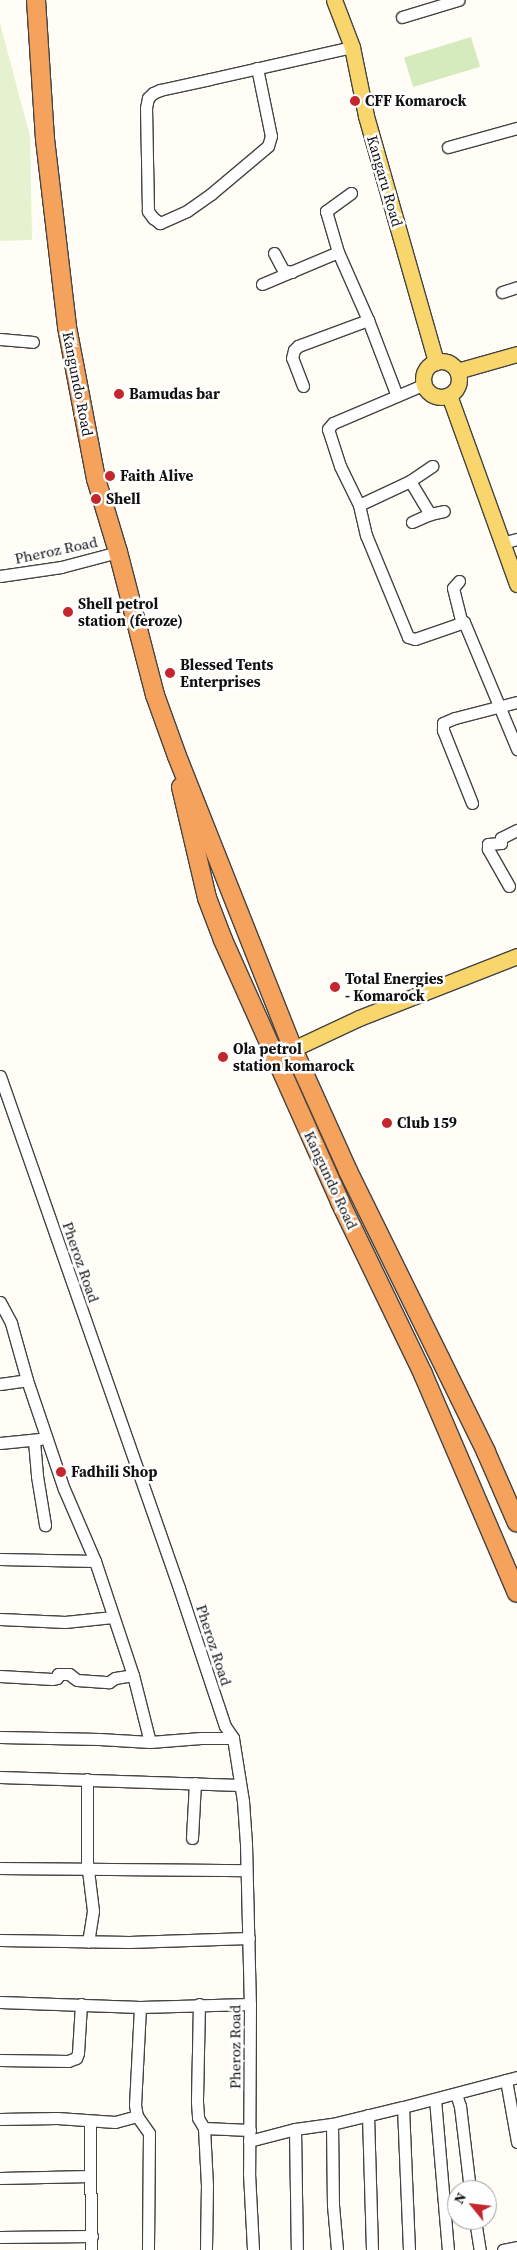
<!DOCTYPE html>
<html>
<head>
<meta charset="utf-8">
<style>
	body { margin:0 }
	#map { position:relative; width:517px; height:2250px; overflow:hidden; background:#fffdf5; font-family:"Source Serif 4",serif }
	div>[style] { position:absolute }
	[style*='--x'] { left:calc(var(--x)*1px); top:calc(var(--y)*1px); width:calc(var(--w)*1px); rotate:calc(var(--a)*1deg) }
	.green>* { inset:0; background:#d5ebbd; transform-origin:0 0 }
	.pitch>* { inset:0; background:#e6f2cf }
	.roads { filter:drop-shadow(1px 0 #444) drop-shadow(-1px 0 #444) drop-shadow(0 1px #444) drop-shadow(0 -1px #444) }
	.minor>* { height:11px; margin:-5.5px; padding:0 5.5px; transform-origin:5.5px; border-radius:5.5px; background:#fff }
	.major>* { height:15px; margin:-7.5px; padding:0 7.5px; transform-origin:7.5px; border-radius:7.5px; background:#f9d66b }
	.major>.ring { margin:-7.5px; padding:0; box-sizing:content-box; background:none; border:15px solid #f9d66b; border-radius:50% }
	.highway>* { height:18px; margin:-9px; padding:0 9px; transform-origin:9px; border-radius:9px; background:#f5a25d }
	.dots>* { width:14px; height:14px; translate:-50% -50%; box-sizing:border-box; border:2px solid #fff; border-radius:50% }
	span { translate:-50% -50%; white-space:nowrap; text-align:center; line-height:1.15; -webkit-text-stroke:5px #fff; paint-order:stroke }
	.poi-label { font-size:15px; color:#111; font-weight:700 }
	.left { translate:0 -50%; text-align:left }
	.street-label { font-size:15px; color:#111 }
	.north { position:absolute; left:447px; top:2180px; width:50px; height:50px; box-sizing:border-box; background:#fff; border:1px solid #a0a0a0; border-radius:50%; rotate:299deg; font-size:14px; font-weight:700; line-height:20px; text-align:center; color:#111 }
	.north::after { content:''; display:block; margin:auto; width:18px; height:22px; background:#c4262e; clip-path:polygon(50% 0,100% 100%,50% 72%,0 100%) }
</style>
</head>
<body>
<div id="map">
	<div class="green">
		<i style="left:471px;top:37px;width:31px;height:70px;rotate:73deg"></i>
	</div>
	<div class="pitch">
		<i style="clip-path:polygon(0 23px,30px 136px,32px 240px,0 241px)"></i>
	</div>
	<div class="roads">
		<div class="minor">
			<i style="--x:402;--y:17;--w:59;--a:-16.9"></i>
			<i style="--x:257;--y:68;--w:69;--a:78.4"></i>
			<i style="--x:271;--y:136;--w:10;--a:107"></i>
			<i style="--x:268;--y:146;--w:75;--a:139.9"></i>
			<i style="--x:211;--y:194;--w:29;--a:145"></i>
			<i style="--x:187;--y:211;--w:30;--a:156"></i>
			<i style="--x:160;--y:223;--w:9;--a:-144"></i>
			<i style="--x:153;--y:218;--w:9;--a:-126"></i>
			<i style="--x:148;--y:211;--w:103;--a:-91.1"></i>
			<i style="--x:146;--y:108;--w:10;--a:-79"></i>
			<i style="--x:148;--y:98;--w:7;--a:-45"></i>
			<i style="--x:153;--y:93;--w:8;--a:-23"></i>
			<i style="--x:160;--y:90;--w:51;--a:-12.4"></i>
			<i style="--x:210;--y:79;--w:146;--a:-12.7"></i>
			<i style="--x:448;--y:147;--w:72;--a:-15.4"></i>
			<i style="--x:351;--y:193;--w:31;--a:144"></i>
			<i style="--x:326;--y:211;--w:43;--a:73.7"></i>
			<i style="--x:338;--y:252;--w:74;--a:66.2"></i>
			<i style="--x:368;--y:320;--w:81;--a:69.1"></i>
			<i style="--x:274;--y:253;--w:19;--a:62"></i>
			<i style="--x:283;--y:270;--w:9;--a:13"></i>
			<i style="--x:262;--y:284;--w:82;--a:-22.8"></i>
			<i style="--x:502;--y:292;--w:16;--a:-18"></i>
			<i style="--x:0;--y:339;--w:33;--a:5"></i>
			<i style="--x:425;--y:384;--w:100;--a:157"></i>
			<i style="--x:333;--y:423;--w:8;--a:130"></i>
			<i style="--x:328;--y:429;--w:39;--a:72"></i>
			<i style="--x:340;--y:466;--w:43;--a:64"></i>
			<i style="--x:359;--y:505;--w:31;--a:77"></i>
			<i style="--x:366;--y:535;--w:110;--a:67.6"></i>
			<i style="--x:408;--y:637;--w:7;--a:16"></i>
			<i style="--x:415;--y:639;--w:52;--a:-19.1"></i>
			<i style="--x:464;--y:622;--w:138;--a:67.3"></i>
			<i style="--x:303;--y:386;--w:30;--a:-111"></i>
			<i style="--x:292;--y:358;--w:8;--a:-76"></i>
			<i style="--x:294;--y:350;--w:6;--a:-45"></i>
			<i style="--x:298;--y:346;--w:75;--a:-20.4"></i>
			<i style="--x:410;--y:481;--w:39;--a:59"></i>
			<i style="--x:430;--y:514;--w:14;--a:-12"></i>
			<i style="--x:359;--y:505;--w:56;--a:-25.2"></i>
			<i style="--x:410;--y:481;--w:27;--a:-34"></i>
			<i style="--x:412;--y:522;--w:20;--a:-24"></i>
			<i style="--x:502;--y:543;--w:16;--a:-15"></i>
			<i style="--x:0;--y:576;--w:62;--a:-8.4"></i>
			<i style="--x:61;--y:567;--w:59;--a:-14.7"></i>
			<i style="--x:459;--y:581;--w:9;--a:131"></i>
			<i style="--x:453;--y:588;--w:34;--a:76"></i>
			<i style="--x:472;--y:803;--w:79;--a:-111.7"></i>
			<i style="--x:443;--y:730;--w:7;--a:-90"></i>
			<i style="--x:443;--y:723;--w:13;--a:-23"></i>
			<i style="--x:455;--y:718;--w:64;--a:-14.5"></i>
			<i style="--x:509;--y:886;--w:43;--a:-119.6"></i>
			<i style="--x:488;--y:849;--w:5;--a:-90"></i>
			<i style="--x:488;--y:844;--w:13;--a:-4"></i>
			<i style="--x:501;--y:843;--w:5;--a:-90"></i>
			<i style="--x:501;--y:838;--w:18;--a:-27"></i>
			<i style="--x:0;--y:1076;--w:542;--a:70.73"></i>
			<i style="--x:179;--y:1588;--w:145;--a:71.6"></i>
			<i style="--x:225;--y:1726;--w:14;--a:56"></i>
			<i style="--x:233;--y:1738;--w:64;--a:81"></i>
			<i style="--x:243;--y:1801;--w:43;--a:86"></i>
			<i style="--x:246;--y:1844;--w:160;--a:88.6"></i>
			<i style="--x:250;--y:2004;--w:169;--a:90.3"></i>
			<i style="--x:249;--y:2173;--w:77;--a:87"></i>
			<i style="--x:0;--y:1302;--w:24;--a:62"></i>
			<i style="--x:11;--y:1323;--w:59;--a:74.3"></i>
			<i style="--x:27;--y:1380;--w:115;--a:71.3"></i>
			<i style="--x:64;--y:1489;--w:78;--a:66.7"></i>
			<i style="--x:95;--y:1561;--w:120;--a:71.6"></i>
			<i style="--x:133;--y:1675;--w:69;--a:75.8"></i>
			<i style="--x:0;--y:1384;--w:27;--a:-8"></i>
			<i style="--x:34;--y:1441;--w:35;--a:85"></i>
			<i style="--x:37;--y:1476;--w:50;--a:80.7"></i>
			<i style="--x:0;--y:1443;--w:40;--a:-5.7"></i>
			<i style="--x:0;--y:1559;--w:95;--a:1.2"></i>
			<i style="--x:0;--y:1619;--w:65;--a:2.6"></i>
			<i style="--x:65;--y:1622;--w:48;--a:-5.9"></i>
			<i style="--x:0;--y:1676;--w:52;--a:3.3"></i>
			<i style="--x:52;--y:1679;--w:5;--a:-11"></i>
			<i style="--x:57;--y:1678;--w:4;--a:-76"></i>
			<i style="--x:58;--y:1674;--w:11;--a:0"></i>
			<i style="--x:69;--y:1674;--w:10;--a:37"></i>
			<i style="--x:77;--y:1680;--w:32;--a:4"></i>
			<i style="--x:109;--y:1682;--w:7;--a:-34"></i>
			<i style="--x:115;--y:1678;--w:18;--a:-9"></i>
			<i style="--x:0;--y:1737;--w:99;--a:1.2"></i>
			<i style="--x:99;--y:1739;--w:51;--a:3.4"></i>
			<i style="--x:150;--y:1742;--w:51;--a:-4.5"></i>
			<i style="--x:201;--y:1738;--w:32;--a:0"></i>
			<i style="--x:0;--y:1777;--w:240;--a:1.9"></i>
			<i style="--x:87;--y:1779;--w:83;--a:90"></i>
			<i style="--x:87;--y:1862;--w:49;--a:83"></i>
			<i style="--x:93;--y:1911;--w:31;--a:99"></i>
			<i style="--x:192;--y:1838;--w:55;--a:-86.9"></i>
			<i style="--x:0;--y:1868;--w:246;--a:0.5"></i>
			<i style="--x:0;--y:1940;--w:129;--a:0.9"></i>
			<i style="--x:129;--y:1942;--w:120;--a:-1.9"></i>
			<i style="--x:0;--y:2002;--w:140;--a:2"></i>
			<i style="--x:140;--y:2007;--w:110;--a:-1.6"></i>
			<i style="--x:199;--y:2004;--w:98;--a:91.2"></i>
			<i style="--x:197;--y:2102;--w:16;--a:86"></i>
			<i style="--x:198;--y:2118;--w:12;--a:59"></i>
			<i style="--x:204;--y:2128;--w:57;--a:87"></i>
			<i style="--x:207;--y:2185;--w:65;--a:90.9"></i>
			<i style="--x:140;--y:2007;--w:98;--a:92.9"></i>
			<i style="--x:135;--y:2105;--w:11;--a:80"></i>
			<i style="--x:137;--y:2116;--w:21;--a:55"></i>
			<i style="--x:149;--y:2133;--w:117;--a:90.5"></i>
			<i style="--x:0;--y:2060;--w:68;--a:0.8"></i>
			<i style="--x:68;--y:2061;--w:9;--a:-21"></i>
			<i style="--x:76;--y:2058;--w:5;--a:-68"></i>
			<i style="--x:78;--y:2053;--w:49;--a:-86.5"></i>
			<i style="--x:506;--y:2080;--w:63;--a:79.9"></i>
			<i style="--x:456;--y:2094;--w:13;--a:72"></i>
			<i style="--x:460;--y:2106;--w:85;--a:83.2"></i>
			<i style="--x:435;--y:2099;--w:152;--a:85.1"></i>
			<i style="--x:403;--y:2107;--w:143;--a:87.6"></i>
			<i style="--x:368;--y:2115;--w:135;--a:88.3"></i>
			<i style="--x:0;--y:2119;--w:57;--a:-1"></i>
			<i style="--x:57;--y:2118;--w:58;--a:3.9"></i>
			<i style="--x:115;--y:2122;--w:23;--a:-15"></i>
			<i style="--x:90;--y:2121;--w:129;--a:89.6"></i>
			<i style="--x:332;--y:2124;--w:81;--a:89.3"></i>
			<i style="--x:333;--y:2205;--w:45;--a:84.9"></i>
			<i style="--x:204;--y:2128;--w:46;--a:2.5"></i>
			<i style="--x:295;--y:2129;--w:121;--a:89.1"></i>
			<i style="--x:249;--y:2141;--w:48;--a:-14.6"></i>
			<i style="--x:295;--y:2129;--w:37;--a:-8"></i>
			<i style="--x:332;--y:2124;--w:73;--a:-13.5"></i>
			<i style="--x:403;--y:2107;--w:118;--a:-14.7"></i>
			<i style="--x:0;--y:2178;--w:90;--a:-1.3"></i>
			<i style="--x:475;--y:2220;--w:30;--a:81"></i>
			<i style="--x:0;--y:2237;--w:92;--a:-0.6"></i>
			<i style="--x:503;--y:2250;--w:14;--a:-12"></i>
		</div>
		<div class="major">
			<i style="--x:334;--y:0;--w:50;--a:69"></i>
			<i style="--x:352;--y:47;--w:70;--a:78.5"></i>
			<i style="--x:366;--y:116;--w:256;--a:74.1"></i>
			<i class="ring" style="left:423px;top:361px;width:21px;height:21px"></i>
			<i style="--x:457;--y:371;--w:62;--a:-15.8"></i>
			<i style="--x:449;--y:395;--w:201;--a:70.2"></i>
			<i style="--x:293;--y:1049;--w:73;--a:-25.2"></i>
			<i style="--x:359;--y:1018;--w:170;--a:-21.4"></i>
		</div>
		<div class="highway">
			<i style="--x:36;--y:0;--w:139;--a:86.3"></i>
			<i style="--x:45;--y:139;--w:189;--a:83.3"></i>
			<i style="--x:67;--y:327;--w:155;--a:79.2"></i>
			<i style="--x:96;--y:479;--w:76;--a:73.2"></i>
			<i style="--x:118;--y:552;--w:148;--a:75.5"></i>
			<i style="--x:155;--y:695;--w:65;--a:70.2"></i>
			<i style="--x:177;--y:756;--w:315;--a:68.4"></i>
			<i style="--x:293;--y:1049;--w:134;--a:65.7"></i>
			<i style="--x:348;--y:1171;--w:313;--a:63.8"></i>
			<i style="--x:486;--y:1452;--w:77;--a:66.4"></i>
			<i style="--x:181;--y:787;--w:114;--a:76.8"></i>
			<i style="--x:207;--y:898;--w:45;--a:69.1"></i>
			<i style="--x:223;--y:940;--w:287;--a:65.9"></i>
			<i style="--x:340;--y:1202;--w:191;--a:64.2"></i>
			<i style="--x:423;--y:1374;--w:238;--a:66.8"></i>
		</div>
	</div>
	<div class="dots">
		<i style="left:355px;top:101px;background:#c4262e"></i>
		<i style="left:119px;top:394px;background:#c4262e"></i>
		<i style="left:110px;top:476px;background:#c4262e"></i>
		<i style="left:96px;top:499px;background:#c4262e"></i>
		<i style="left:68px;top:612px;background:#c4262e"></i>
		<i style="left:170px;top:673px;background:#c4262e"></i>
		<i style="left:335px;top:987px;background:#c4262e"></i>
		<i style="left:223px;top:1057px;background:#c4262e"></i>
		<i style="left:387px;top:1123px;background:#c4262e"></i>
		<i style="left:61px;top:1472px;background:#c4262e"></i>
	</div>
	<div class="poi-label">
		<span class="left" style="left:365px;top:101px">CFF Komarock</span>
		<span class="left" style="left:129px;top:394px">Bamudas bar</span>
		<span class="left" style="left:120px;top:476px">Faith Alive</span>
		<span class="left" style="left:106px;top:499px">Shell</span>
		<span class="left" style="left:78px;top:612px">Shell petrol<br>station (feroze)</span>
		<span class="left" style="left:180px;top:673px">Blessed Tents<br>Enterprises</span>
		<span class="left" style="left:345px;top:987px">Total Energies<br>- Komarock</span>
		<span class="left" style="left:233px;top:1057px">Ola petrol<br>station komarock</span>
		<span class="left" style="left:397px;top:1123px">Club 159</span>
		<span class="left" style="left:71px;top:1472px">Fadhili Shop</span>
	</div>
	<div class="street-label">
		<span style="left:385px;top:181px;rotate:74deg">Kangaru Road</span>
		<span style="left:78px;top:384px;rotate:79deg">Kangundo Road</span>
		<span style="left:56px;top:550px;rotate:-12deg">Pheroz Road</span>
		<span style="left:331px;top:1180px;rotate:65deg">Kangundo Road</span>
		<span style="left:81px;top:1262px;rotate:71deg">Pheroz Road</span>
		<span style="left:214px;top:1645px;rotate:72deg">Pheroz Road</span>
		<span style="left:235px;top:2047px;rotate:-90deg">Pheroz Road</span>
	</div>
	<div class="north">N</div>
</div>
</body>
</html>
